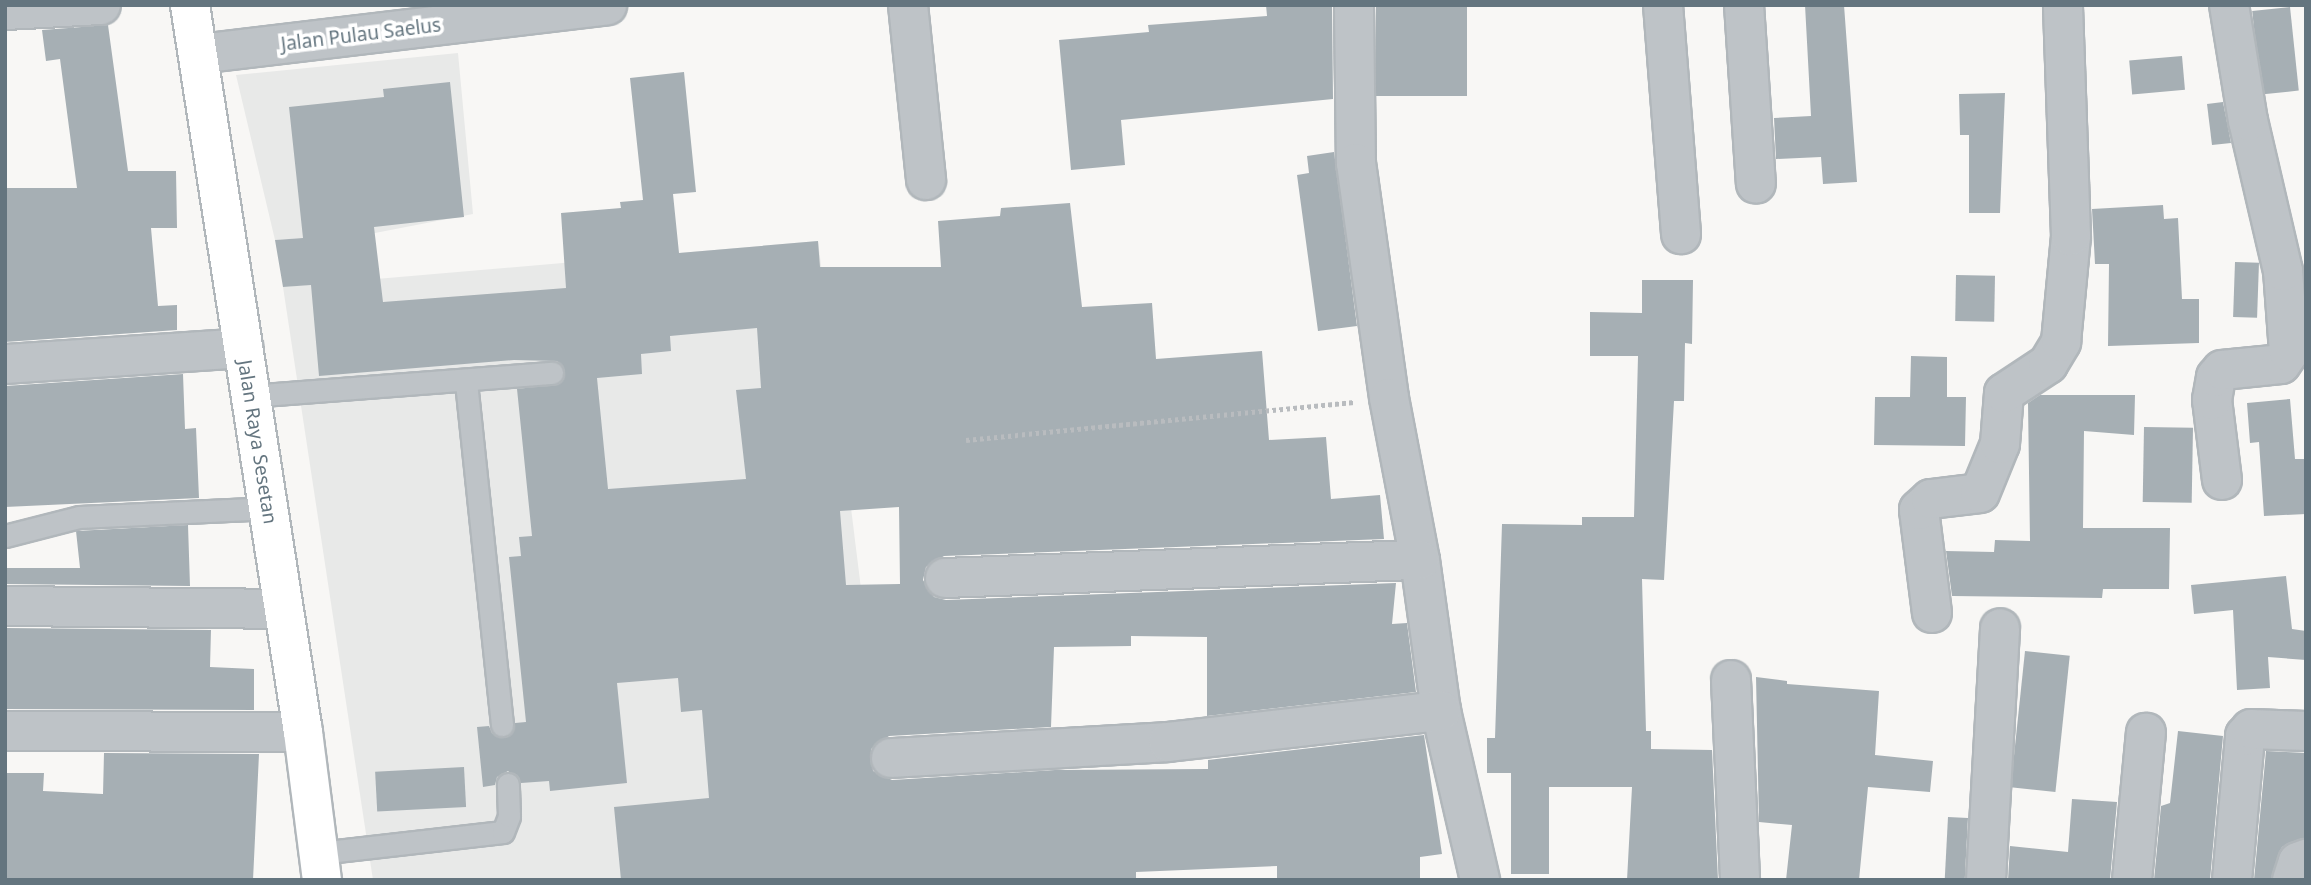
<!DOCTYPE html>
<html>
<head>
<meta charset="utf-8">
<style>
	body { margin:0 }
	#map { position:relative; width:2311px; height:885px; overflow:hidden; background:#f8f7f5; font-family:"Noto Sans",sans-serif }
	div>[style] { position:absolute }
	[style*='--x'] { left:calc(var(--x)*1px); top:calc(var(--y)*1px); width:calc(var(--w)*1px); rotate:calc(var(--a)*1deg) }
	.built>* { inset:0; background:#e8e9e8 }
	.building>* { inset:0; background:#a6afb4; transform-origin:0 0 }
	.path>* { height:4.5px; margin-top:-2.25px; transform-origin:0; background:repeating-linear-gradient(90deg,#b9bcbf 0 3.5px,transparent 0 7px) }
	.roads { filter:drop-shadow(2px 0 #b1b7bb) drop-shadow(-2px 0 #b1b7bb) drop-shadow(0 2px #b1b7bb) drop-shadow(0 -2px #b1b7bb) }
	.service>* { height:21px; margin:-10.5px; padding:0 10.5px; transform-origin:10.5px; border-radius:10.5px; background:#bec3c7 }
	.minor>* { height:38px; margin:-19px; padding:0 19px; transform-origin:19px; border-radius:19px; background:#bec3c7 }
	.tertiary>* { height:38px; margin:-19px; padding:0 19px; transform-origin:19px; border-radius:19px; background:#bec3c7 }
	.secondary>* { height:38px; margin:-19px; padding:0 19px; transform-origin:19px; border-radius:19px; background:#fff }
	span { translate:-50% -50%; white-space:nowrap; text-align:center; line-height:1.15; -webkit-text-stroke:7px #fff; paint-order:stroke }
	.street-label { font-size:19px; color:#64757f }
	.frame { position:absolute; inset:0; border:7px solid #64757f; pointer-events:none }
</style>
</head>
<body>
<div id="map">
	<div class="built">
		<i style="clip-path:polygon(458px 53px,473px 214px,375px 233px,275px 240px,236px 75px)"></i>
		<i style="clip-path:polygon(818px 241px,897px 880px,373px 880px,283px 287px)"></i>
	</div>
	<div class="building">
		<i style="clip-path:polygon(1266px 5px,1332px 5px,1333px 99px,1121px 120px,1125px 165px,1071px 170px,1059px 40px,1149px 32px,1148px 25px,1267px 16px)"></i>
		<i style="left:1376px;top:5px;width:91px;height:91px"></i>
		<i style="clip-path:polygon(1805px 5px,1844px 5px,1857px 182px,1823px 184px,1821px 157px,1776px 159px,1774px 118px,1811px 116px)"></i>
		<i style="left:2290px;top:7px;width:84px;height:38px;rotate:84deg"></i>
		<i style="clip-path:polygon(108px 25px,128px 171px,176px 171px,177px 228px,151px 228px,158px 306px,177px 305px,177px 330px,5px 342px,5px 188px,77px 188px,60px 59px,46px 61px,42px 30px)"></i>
		<i style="left:2182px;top:56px;width:34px;height:53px;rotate:85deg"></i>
		<i style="clip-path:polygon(evenodd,684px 72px,696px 192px,673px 194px,679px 253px,818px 241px,820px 267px,941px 267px,938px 221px,1000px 216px,1001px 208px,1070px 203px,1082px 307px,1152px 303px,1156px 359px,1262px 351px,1269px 440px,1326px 437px,1331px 499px,1380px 495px,1384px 539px,944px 556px,926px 567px,923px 580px,934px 597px,946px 600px,1396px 583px,1392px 624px,1407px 623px,1416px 692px,1207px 716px,1207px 637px,1131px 636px,1131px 646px,1054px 647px,1051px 727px,889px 736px,871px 749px,873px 771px,892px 780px,1055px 770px,1208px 769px,1208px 760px,1424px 735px,1442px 854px,1420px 857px,1420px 880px,1277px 880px,1277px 866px,1136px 872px,1136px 880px,621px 880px,614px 807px,709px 798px,702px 710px,681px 712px,678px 678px,617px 683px,627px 783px,550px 791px,549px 781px,521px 783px,508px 771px,497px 777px,495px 785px,483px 787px,477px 727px,489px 726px,492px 733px,503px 738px,510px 735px,515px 723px,526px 722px,509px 557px,521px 556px,519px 537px,532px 536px,517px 389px,559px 384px,565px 371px,557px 361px,514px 360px,319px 376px,311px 285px,283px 287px,275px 240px,303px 238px,289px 107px,384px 97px,383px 89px,450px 82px,464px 217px,374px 227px,383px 302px,566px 288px,561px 213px,621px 208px,620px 202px,643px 200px,630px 78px,684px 72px,757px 328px,761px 388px,736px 390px,746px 479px,608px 489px,597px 378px,642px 374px,641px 354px,671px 351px,670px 336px,757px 328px,684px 72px,899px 507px,900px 584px,846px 585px,840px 511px,899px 507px)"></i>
		<i style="clip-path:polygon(2005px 93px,2000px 213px,1969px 213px,1969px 135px,1960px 135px,1959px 94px)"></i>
		<i style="clip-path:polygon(2223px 102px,2231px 143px,2212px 145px,2207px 104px)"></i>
		<i style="clip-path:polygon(1334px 152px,1357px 326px,1318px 331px,1297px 175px,1309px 173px,1307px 156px)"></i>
		<i style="clip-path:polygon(2163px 205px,2164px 219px,2178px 218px,2182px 299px,2199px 299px,2199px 343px,2108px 346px,2109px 264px,2095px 264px,2092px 209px)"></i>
		<i style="left:2235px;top:262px;width:24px;height:55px;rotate:2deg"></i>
		<i style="left:1956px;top:275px;width:39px;height:46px;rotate:1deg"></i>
		<i style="clip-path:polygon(1642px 280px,1693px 280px,1692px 344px,1685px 343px,1684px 401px,1674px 401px,1664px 580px,1642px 579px,1646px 731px,1651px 731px,1651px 749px,1712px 750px,1718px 880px,1627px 880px,1632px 787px,1549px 787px,1549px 874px,1511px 874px,1511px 773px,1487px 773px,1487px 738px,1495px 738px,1502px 524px,1582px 525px,1582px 517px,1634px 517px,1638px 356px,1590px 356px,1590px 312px,1642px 313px)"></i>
		<i style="clip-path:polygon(1911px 356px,1947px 357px,1947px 397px,1966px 397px,1965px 446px,1874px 445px,1875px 397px,1910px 397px)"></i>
		<i style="clip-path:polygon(183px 374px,185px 429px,196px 428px,199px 498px,5px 507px,5px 386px)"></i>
		<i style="clip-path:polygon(2040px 395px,2135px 395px,2134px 435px,2084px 431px,2083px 528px,2170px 528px,2169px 589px,2103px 589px,2102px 598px,1952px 596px,1946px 551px,1994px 552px,1995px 540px,2030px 541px,2028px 403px)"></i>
		<i style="clip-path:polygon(2290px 399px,2295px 459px,2306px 459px,2306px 514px,2264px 516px,2259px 442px,2250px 443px,2247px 403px)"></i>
		<i style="left:2144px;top:427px;width:49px;height:75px;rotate:1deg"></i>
		<i style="clip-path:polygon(188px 525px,190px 586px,5px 584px,5px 568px,80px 568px,76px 531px)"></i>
		<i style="clip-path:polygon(2286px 576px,2292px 629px,2306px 631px,2306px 660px,2268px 657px,2270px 688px,2237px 690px,2233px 610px,2194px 614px,2191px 585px)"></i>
		<i style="clip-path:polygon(5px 628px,211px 630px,210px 667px,254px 669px,254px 710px,5px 709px)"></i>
		<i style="left:2025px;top:651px;width:45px;height:137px;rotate:6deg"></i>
		<i style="clip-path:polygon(1756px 677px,1787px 681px,1787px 684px,1879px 691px,1875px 755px,1933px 761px,1930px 792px,1868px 787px,1859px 880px,1786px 880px,1792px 825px,1759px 822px)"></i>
		<i style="clip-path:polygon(2178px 731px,2223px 736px,2210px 880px,2154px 880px,2161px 806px,2170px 803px)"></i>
		<i style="clip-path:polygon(2266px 751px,2306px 753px,2306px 838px,2282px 847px,2271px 880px,2254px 880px)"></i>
		<i style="clip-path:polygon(104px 753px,259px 754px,253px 880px,5px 880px,5px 773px,44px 773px,43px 791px,103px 794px)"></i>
		<i style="left:464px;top:767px;width:40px;height:89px;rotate:87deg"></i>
		<i style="clip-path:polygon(2072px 799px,2117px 802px,2110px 880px,2008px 880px,2010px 846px,2068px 852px)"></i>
		<i style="left:1948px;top:817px;width:20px;height:63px;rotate:3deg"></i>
	</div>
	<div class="path">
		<i style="--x:966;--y:440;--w:390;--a:-5.6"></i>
	</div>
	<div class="roads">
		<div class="service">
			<i style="--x:466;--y:382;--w:345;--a:84"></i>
			<i style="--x:250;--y:396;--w:303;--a:-4.4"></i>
			<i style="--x:5;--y:536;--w:76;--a:-14.4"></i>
			<i style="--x:79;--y:517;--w:188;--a:-2.7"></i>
			<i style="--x:319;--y:853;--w:185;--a:-6.5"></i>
			<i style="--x:503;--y:832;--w:17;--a:-69"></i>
			<i style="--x:509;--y:816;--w:32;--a:-92"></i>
		</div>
		<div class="minor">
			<i style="--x:908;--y:5;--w:176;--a:84.1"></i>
			<i style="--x:1354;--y:5;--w:158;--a:89.3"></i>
			<i style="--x:1356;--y:163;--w:237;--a:82"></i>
			<i style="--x:1389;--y:398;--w:165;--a:79.2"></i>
			<i style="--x:1420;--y:560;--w:152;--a:82.1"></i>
			<i style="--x:1441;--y:711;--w:173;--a:77"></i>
			<i style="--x:1663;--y:5;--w:230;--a:85.5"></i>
			<i style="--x:1744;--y:5;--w:179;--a:86.2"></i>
			<i style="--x:5;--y:10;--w:96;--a:-3"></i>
			<i style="--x:5;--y:364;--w:239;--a:-3.8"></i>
			<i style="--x:2222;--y:480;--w:81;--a:-97.1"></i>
			<i style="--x:2212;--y:400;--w:23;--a:-80"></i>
			<i style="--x:2216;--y:377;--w:9;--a:-49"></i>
			<i style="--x:2222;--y:370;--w:59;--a:-5.8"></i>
			<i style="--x:2281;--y:364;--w:14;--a:-56"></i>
			<i style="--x:2289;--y:352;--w:81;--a:-94.2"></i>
			<i style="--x:2283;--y:271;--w:154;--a:-103.1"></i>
			<i style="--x:2248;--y:121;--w:118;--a:-99.3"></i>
			<i style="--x:945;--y:578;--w:475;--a:-2.2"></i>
			<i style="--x:5;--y:606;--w:278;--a:0.6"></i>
			<i style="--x:1932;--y:613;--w:104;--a:-97.2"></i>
			<i style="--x:1919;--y:510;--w:16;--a:-43"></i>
			<i style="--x:1931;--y:499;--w:49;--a:-7"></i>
			<i style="--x:1980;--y:493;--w:53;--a:-67.8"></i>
			<i style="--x:2000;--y:444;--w:51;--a:-85.5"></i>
			<i style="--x:2004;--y:393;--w:53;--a:-33.4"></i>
			<i style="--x:2048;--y:364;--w:26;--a:-59"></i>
			<i style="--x:2061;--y:342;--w:106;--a:-84.6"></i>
			<i style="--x:2071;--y:236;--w:231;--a:-92"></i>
			<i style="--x:1731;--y:680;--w:200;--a:87.4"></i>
			<i style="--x:5;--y:731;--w:298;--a:0.2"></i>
			<i style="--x:891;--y:758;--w:277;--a:-3.3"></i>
			<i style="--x:1168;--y:742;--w:275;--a:-6.5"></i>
			<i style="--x:1986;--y:880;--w:252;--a:-86.8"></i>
			<i style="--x:2132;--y:880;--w:148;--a:-84.6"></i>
			<i style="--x:2232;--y:880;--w:145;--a:-84.8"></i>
			<i style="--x:2245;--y:736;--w:9;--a:-49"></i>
			<i style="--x:2251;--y:729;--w:55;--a:2.1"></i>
			<i style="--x:2292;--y:880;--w:19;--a:-72"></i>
			<i style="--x:2298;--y:862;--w:9;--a:-21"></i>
		</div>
		<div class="tertiary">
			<i style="--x:199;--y:54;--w:411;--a:-6.8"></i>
		</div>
		<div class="secondary">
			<i style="--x:190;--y:5;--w:736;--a:81.17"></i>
			<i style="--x:303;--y:732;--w:149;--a:82.7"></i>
		</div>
	</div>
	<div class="street-label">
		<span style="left:361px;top:35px;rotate:-7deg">Jalan Pulau Saelus</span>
		<span style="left:257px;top:442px;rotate:81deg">Jalan Raya Sesetan</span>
	</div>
	<div class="frame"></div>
</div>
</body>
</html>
